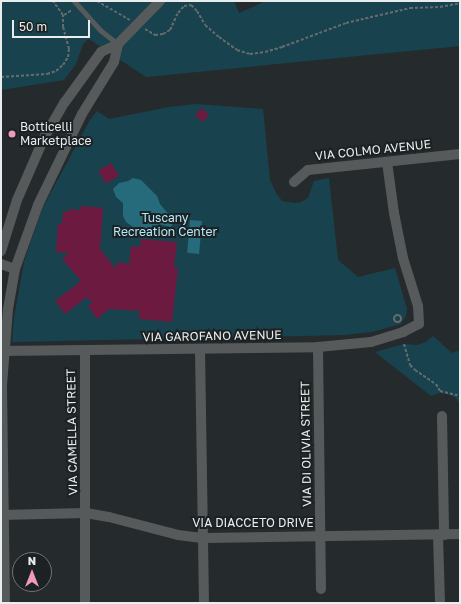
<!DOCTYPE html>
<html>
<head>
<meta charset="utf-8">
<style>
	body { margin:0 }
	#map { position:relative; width:461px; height:604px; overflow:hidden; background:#252b2d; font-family:"Golos Text",sans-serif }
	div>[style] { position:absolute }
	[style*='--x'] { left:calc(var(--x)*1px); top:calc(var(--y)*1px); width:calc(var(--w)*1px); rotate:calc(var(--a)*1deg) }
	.green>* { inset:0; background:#18434e }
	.water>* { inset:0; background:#266b7c; transform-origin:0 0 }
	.building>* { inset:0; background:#6d1a40; transform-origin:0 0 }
	.path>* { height:2px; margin-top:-1px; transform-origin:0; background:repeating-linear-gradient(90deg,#666b6d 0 3px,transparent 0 5px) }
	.path>.ring { margin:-1px; padding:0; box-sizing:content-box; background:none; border:2px solid #666b6d; border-radius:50% }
	.service>* { height:5px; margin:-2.5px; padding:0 2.5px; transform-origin:2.5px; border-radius:2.5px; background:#575a5b }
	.minor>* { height:10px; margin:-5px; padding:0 5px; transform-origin:5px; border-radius:5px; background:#575a5b }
	.dots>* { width:11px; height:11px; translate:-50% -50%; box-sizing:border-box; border:2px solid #1c2123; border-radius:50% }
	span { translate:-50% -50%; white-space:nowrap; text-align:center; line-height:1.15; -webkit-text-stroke:4px #1c2123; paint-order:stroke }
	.poi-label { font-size:12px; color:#e9edee }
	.left { translate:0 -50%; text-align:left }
	.street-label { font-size:12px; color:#e9edee }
	.park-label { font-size:12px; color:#b4ecfb }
	.frame { position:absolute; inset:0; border:2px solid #e9edee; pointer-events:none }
	.north { position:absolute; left:12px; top:552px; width:40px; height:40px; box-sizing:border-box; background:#1c2123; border:1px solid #6e7374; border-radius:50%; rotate:0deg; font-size:11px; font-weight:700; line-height:16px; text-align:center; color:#e9edee }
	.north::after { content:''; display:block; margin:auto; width:14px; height:18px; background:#ef9ab8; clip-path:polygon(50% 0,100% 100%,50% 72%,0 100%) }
	.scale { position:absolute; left:12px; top:20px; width:78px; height:18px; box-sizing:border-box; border:2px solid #e9edee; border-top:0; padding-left:5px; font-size:12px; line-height:14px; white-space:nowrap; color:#e9edee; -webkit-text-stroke:3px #1c2123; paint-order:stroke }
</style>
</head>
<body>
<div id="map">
	<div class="green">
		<i style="clip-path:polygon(1px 1px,234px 1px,239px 13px,266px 1px,460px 1px,460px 46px,146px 77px,89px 39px,83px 44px,76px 64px,64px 80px,1px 90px)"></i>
		<i style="clip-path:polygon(197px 104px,263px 109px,270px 180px,276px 193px,282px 201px,295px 203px,301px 202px,308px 198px,314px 181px,329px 178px,338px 260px,358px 277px,395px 268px,407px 309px,406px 316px,401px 324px,372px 332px,344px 335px,12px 342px,14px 318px,24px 262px,42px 209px,90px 120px,97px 111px,109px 119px,169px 107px)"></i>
		<i style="clip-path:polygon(433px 336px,452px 353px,460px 350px,460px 404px,456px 398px,448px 394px,439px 393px,431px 396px,375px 352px,404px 344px,417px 345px,426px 342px)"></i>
	</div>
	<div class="water">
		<i style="clip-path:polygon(133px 178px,141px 180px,157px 196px,160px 204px,174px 221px,171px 227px,159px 224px,144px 234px,140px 232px,126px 222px,123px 216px,123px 203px,116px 197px,113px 189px,119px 183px,128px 181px)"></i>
		<i style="left:190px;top:220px;width:12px;height:33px;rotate:5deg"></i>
	</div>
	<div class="building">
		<i style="left:201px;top:108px;width:10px;height:10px;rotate:37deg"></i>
		<i style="left:111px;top:163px;width:15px;height:15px;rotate:58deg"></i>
		<i style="clip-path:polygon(81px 206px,103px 208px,100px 249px,116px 269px,117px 262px,129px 264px,131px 246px,140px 247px,141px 239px,177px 242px,174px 268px,178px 268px,172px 322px,139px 319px,140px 311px,109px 309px,97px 319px,88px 306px,92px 303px,87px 297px,65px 314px,55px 301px,81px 281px,62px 259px,69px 253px,56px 252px,58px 223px,62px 224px,63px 212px,68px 212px,68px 209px,80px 210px)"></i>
	</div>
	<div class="path">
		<i style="--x:97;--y:1;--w:38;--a:30"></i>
		<i style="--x:64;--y:15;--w:9;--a:-32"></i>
		<i style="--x:145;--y:29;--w:12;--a:31"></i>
		<i style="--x:155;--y:35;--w:8;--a:-7"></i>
		<i style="--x:163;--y:34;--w:8;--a:-30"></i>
		<i style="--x:170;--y:30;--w:19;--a:-65"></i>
		<i style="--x:178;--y:13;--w:9;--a:-49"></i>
		<i style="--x:184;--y:6;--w:7;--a:-8"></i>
		<i style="--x:191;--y:5;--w:8;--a:45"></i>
		<i style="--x:197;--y:11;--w:16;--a:60"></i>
		<i style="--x:205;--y:25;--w:18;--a:41"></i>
		<i style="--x:219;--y:37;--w:22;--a:36"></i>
		<i style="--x:237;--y:50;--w:14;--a:17"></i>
		<i style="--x:250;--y:54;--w:15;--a:-8"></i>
		<i style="--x:265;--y:52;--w:18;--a:-16"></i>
		<i style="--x:282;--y:47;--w:68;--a:-20.6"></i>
		<i style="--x:346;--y:23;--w:66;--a:-13.2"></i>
		<i style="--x:410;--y:8;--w:30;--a:-2"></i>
		<i style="--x:440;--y:7;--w:20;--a:-11"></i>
		<i style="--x:1;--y:77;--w:46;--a:-3.7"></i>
		<i style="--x:47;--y:74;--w:9;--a:-18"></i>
		<i style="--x:56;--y:71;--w:9;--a:-41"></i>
		<i style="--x:63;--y:65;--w:9;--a:-58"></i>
		<i style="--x:68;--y:57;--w:8;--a:-83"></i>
		<i style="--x:69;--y:49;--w:23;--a:-105"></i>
		<i style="--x:63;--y:27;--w:12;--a:-90"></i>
		<i style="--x:63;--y:15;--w:17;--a:-126"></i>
		<i class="ring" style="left:393.5px;top:314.5px;width:5px;height:5px"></i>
		<i style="--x:404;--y:344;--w:22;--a:74"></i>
		<i style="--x:410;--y:365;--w:7;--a:45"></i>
		<i style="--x:415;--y:370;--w:25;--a:34"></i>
		<i style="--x:436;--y:384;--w:8;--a:60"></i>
		<i style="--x:440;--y:391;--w:21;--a:14"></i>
	</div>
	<div class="service">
		<i style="--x:74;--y:1;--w:39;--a:48"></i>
		<i style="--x:100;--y:30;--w:23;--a:38"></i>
	</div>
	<div class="minor">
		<i style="--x:294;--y:182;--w:18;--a:-41"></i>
		<i style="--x:308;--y:170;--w:153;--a:-6"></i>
		<i style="--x:1;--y:251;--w:53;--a:-72.6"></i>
		<i style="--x:17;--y:200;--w:70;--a:-66.4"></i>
		<i style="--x:45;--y:136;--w:39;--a:-60"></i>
		<i style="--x:65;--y:102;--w:62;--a:-54.2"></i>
		<i style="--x:101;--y:52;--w:19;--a:-25"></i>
		<i style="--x:118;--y:44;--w:60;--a:-45.7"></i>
		<i style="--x:1;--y:264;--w:15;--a:20"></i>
		<i style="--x:318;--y:347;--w:242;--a:89.3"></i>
		<i style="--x:200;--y:349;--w:254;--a:89.1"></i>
		<i style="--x:85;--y:350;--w:253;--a:90"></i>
		<i style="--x:1;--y:351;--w:317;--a:-0.7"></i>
		<i style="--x:318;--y:347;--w:53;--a:-5.4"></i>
		<i style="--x:371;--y:342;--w:34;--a:-17"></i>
		<i style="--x:403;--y:332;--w:18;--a:-27"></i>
		<i style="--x:419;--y:324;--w:18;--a:-93"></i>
		<i style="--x:418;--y:306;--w:50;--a:-107.4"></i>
		<i style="--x:403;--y:258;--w:46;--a:-101.3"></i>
		<i style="--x:394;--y:213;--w:51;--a:-97.8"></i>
		<i style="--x:442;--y:416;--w:119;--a:89"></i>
		<i style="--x:1;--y:515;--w:85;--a:-1.3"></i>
		<i style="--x:86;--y:513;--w:23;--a:10"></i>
		<i style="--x:109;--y:517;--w:71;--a:14.6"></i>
		<i style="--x:178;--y:535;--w:26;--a:7"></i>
		<i style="--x:204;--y:538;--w:256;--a:-0.9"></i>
		<i style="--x:438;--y:535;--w:68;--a:88.3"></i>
		<i style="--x:5;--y:603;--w:218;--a:-90.8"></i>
		<i style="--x:2;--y:385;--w:76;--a:-85.5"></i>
		<i style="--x:8;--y:309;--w:41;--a:-80.1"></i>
		<i style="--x:15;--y:269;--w:68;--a:-70.2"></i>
		<i style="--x:38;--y:205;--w:101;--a:-64.2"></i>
		<i style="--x:82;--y:114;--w:61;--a:-58.4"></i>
		<i style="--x:114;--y:62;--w:18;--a:-77"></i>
	</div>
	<div class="dots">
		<i style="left:12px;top:134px;background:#ef9ab8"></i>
	</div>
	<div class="poi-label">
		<span class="left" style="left:20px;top:134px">Botticelli<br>Marketplace</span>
	</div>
	<div class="street-label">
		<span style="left:373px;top:150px;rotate:-6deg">VIA COLMO AVENUE</span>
		<span style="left:212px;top:336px;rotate:-1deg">VIA GAROFANO AVENUE</span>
		<span style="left:72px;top:432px;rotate:-91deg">VIA CAMELLA STREET</span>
		<span style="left:306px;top:444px;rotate:-91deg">VIA DI OLIVIA STREET</span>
		<span style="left:253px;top:523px">VIA DIACCETO DRIVE</span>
	</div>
	<div class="park-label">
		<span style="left:165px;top:225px">Tuscany<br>Recreation Center</span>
	</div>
	<div class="frame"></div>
	<div class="north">N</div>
	<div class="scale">50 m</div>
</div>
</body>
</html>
